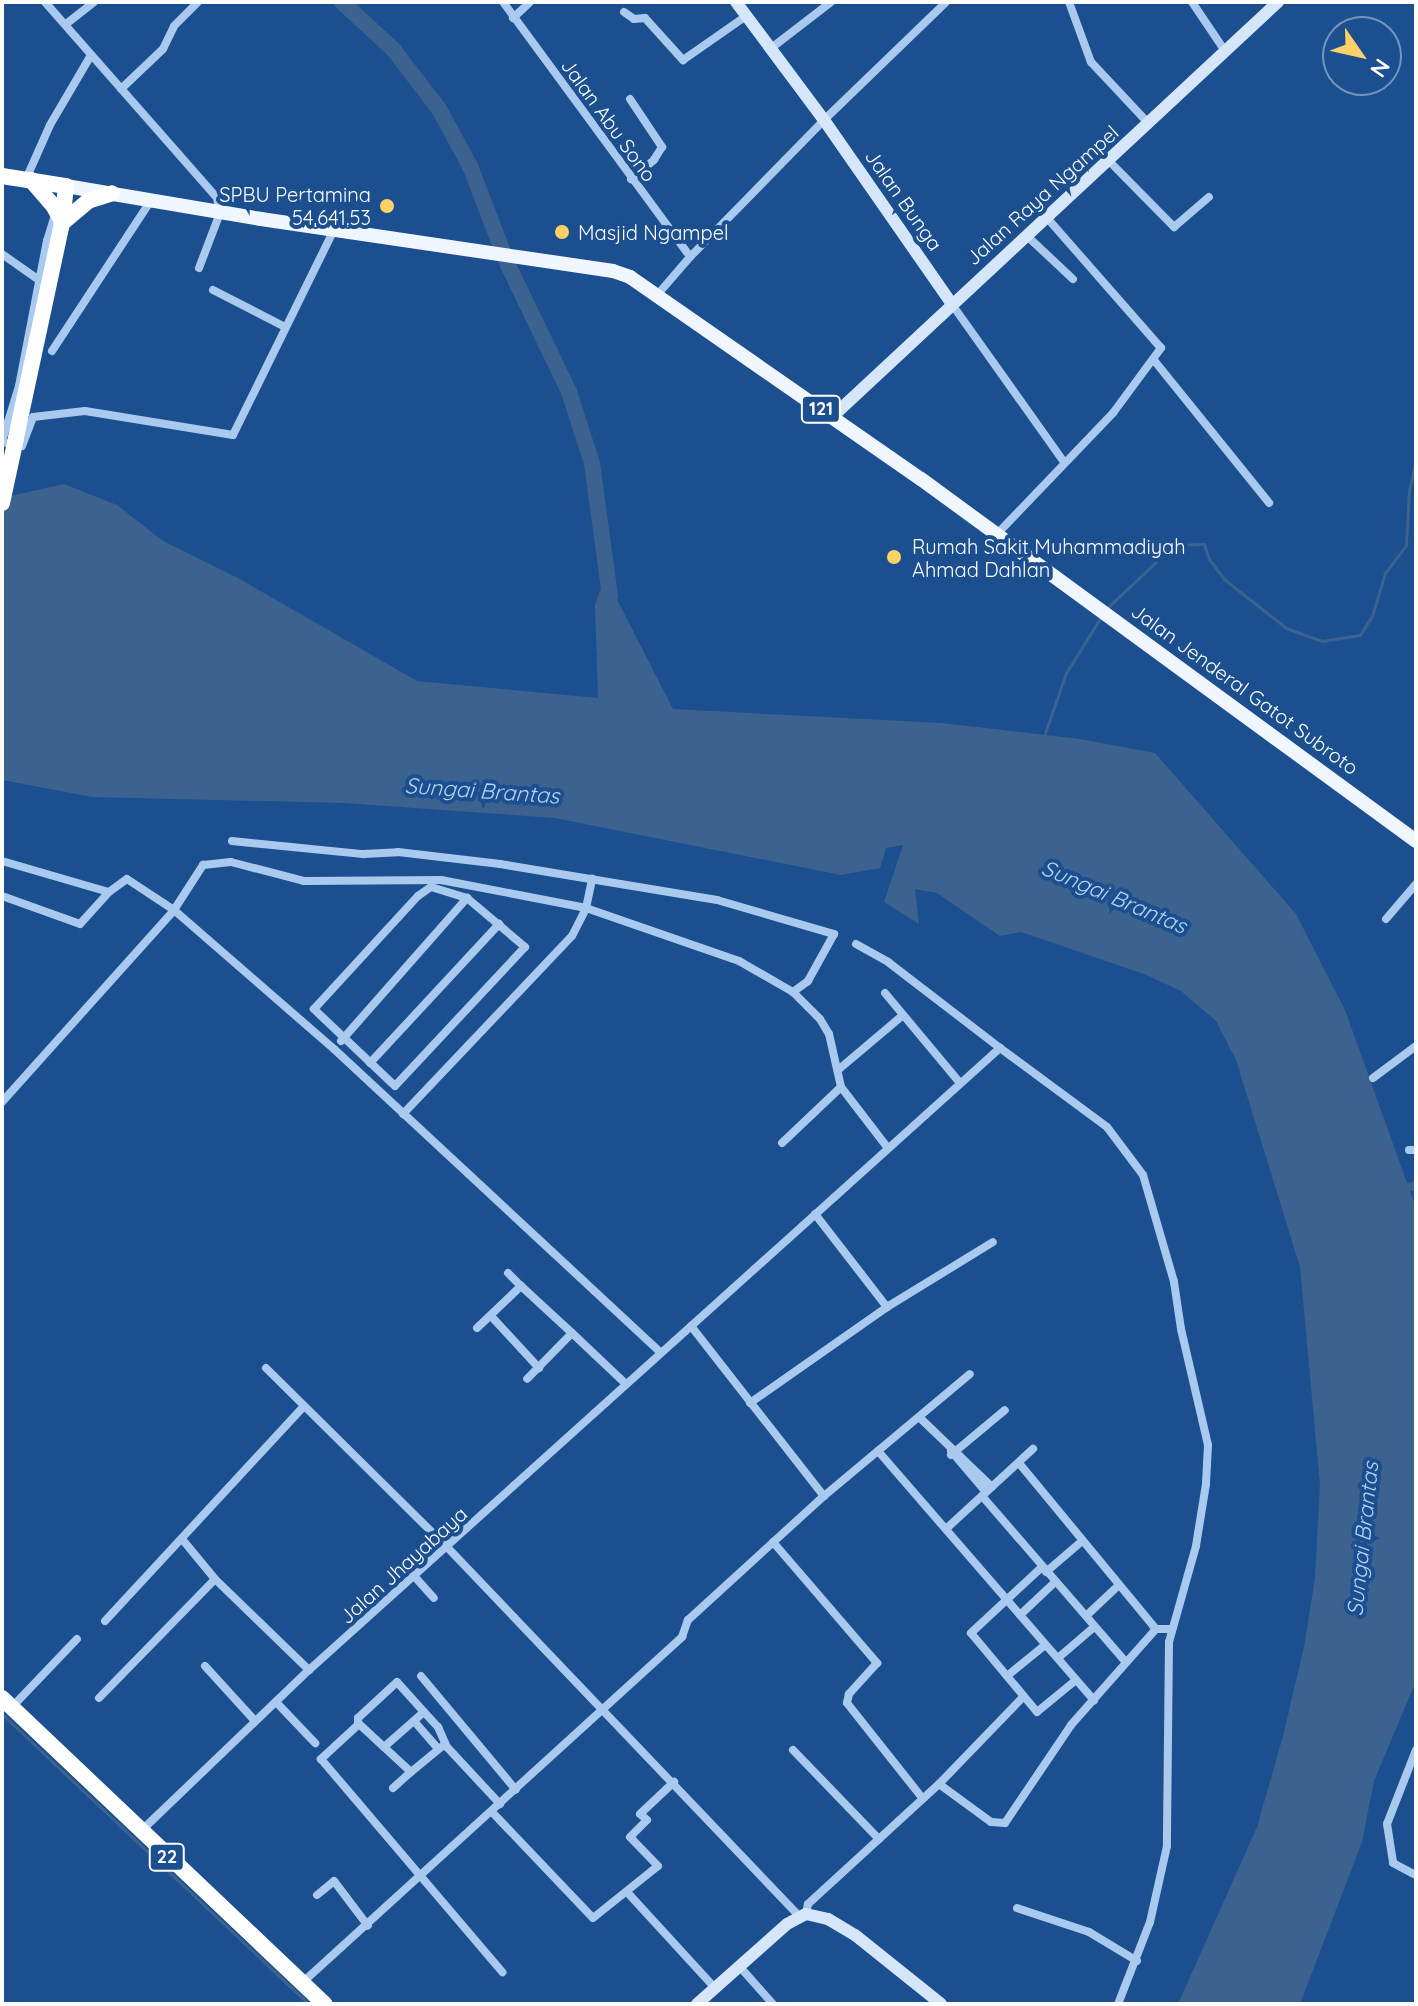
<!DOCTYPE html>
<html>
<head>
<meta charset="utf-8">
<style>
	body { margin:0 }
	#map { position:relative; width:1418px; height:2006px; overflow:hidden; background:#1b4f8f; font-family:Quicksand,sans-serif }
	div>[style] { position:absolute }
	[style*='--x'] { left:calc(var(--x)*1px); top:calc(var(--y)*1px); width:calc(var(--w)*1px); rotate:calc(var(--a)*1deg) }
	.water>* { inset:0; background:#3c6290 }
	.stream>* { height:3px; margin:-1.5px; padding:0 1.5px; transform-origin:1.5px; border-radius:1.5px; background:#3c6290 }
	.canal>* { height:9px; margin:-4.5px; padding:0 4.5px; transform-origin:4.5px; border-radius:4.5px; background:#3c6290 }
	.river>* { height:16px; margin:-8px; padding:0 8px; transform-origin:8px; border-radius:8px; background:#3c6290 }
	.street>* { height:8px; margin:-4px; padding:0 4px; transform-origin:4px; border-radius:4px; background:#a9c9ee }
	.secondary>* { height:12px; margin:-6px; padding:0 6px; transform-origin:6px; border-radius:6px; background:#d6e6fa }
	.primary>* { height:14px; margin:-7px; padding:0 7px; transform-origin:7px; border-radius:7px; background:#f0f6ff }
	.highway>* { height:16px; margin:-8px; padding:0 8px; transform-origin:8px; border-radius:8px; background:#fff }
	.highway-bridge>* { height:16px; margin:-8px; padding:0 8px; transform-origin:8px; border-radius:8px; background:#fff }
	.dots>* { width:22px; height:22px; translate:-50% -50%; box-sizing:border-box; border:4px solid #1b4f8f; border-radius:50% }
	span { translate:-50% -50%; white-space:nowrap; text-align:center; line-height:1.15; -webkit-text-stroke:8px #1b4f8f; paint-order:stroke }
	.shield-label span { padding:2px 6px; background:#1b4f8f; border:2px solid; border-radius:6px; -webkit-text-stroke-width:0 }
	.shield-label { font-size:18px; color:#fff; font-weight:700 }
	.street-label { font-size:20px; color:#fff }
	.poi-label { font-size:20px; color:#fff }
	.right { translate:-100% -50%; text-align:right }
	.left { translate:0 -50%; text-align:left }
	.water-label { font-size:22px; color:#b5d3f5; font-style:italic }
	.frame { position:absolute; inset:0; border:4px solid #fff; pointer-events:none }
	.north { position:absolute; left:1322px; top:16px; width:80px; height:80px; box-sizing:border-box; background:#1b4f8f; border:2px solid #7695bc; border-radius:50%; rotate:124deg; font-size:22px; font-weight:700; line-height:32px; text-align:center; color:#fff }
	.north::after { content:''; display:block; margin:auto; width:28px; height:36px; background:#ffd166; clip-path:polygon(50% 0,100% 100%,50% 72%,0 100%) }
</style>
</head>
<body>
<div id="map">
	<div class="water">
		<i style="clip-path:polygon(64px 484px,117px 505px,163px 541px,238px 578px,417px 681px,598px 698px,595px 605px,605px 576px,673px 709px,942px 723px,1080px 739px,1155px 753px,1296px 914px,1345px 1010px,1416px 1208px,1416px 1681px,1374px 1781px,1362px 1842px,1300px 2004px,1178px 2004px,1257px 1827px,1283px 1736px,1304px 1647px,1315px 1578px,1320px 1485px,1300px 1267px,1236px 1060px,1216px 1021px,1181px 991px,1144px 974px,1021px 932px,1000px 936px,937px 893px,915px 889px,919px 924px,884px 902px,903px 845px,886px 848px,880px 868px,841px 875px,555px 818px,344px 803px,92px 797px,2px 780px,2px 498px)"></i>
	</div>
	<div class="stream">
		<i style="--x:1108;--y:607;--w:91;--a:-43.2"></i>
		<i style="--x:1174;--y:545;--w:30;--a:-2"></i>
		<i style="--x:1204;--y:544;--w:16;--a:72"></i>
		<i style="--x:1209;--y:559;--w:25;--a:53"></i>
		<i style="--x:1224;--y:579;--w:79;--a:38.3"></i>
		<i style="--x:1286;--y:628;--w:38;--a:20"></i>
		<i style="--x:1322;--y:641;--w:38;--a:-9"></i>
		<i style="--x:1360;--y:635;--w:22;--a:-58"></i>
		<i style="--x:1372;--y:616;--w:45;--a:-73.2"></i>
		<i style="--x:1385;--y:573;--w:35;--a:-53"></i>
		<i style="--x:1406;--y:545;--w:55;--a:-86.9"></i>
		<i style="--x:1409;--y:490;--w:32;--a:-77"></i>
		<i style="--x:1044;--y:736;--w:67;--a:-70.8"></i>
		<i style="--x:1066;--y:673;--w:66;--a:-58"></i>
		<i style="--x:2;--y:1714;--w:422;--a:43.4"></i>
	</div>
	<div class="canal">
		<i style="--x:1397;--y:1189;--w:19;--a:-12"></i>
	</div>
	<div class="river">
		<i style="--x:342;--y:2;--w:69;--a:42.7"></i>
		<i style="--x:393;--y:49;--w:76;--a:52.5"></i>
		<i style="--x:439;--y:109;--w:65;--a:61.5"></i>
		<i style="--x:470;--y:166;--w:106;--a:69"></i>
		<i style="--x:508;--y:265;--w:141;--a:64.3"></i>
		<i style="--x:569;--y:392;--w:75;--a:72.1"></i>
		<i style="--x:592;--y:463;--w:135;--a:82.3"></i>
	</div>
	<div class="street">
		<i style="--x:45;--y:2;--w:261;--a:48.7"></i>
		<i style="--x:217;--y:198;--w:15;--a:79"></i>
		<i style="--x:220;--y:213;--w:59;--a:110.9"></i>
		<i style="--x:503;--y:2;--w:316;--a:53.7"></i>
		<i style="--x:1069;--y:2;--w:64;--a:69.9"></i>
		<i style="--x:1091;--y:62;--w:85;--a:46.9"></i>
		<i style="--x:1192;--y:2;--w:59;--a:56"></i>
		<i style="--x:624;--y:12;--w:12;--a:35"></i>
		<i style="--x:634;--y:19;--w:11;--a:-5"></i>
		<i style="--x:645;--y:18;--w:57;--a:47.9"></i>
		<i style="--x:683;--y:60;--w:77;--a:-34.9"></i>
		<i style="--x:513;--y:18;--w:23;--a:-43"></i>
		<i style="--x:66;--y:24;--w:36;--a:-38"></i>
		<i style="--x:770;--y:49;--w:77;--a:-37.6"></i>
		<i style="--x:121;--y:89;--w:58;--a:-43.6"></i>
		<i style="--x:163;--y:49;--w:25;--a:-64"></i>
		<i style="--x:174;--y:26;--w:34;--a:-45"></i>
		<i style="--x:630;--y:99;--w:58;--a:56.3"></i>
		<i style="--x:662;--y:147;--w:15;--a:122"></i>
		<i style="--x:654;--y:160;--w:30;--a:140"></i>
		<i style="--x:1109;--y:161;--w:93;--a:45.4"></i>
		<i style="--x:1174;--y:227;--w:46;--a:-40.6"></i>
		<i style="--x:26;--y:179;--w:59;--a:-66"></i>
		<i style="--x:50;--y:125;--w:81;--a:-59.6"></i>
		<i style="--x:1027;--y:236;--w:63;--a:43.1"></i>
		<i style="--x:2;--y:254;--w:45;--a:35.1"></i>
		<i style="--x:213;--y:290;--w:81;--a:27.2"></i>
		<i style="--x:658;--y:294;--w:49;--a:-49.1"></i>
		<i style="--x:690;--y:257;--w:192;--a:-45.6"></i>
		<i style="--x:824;--y:120;--w:170;--a:-44"></i>
		<i style="--x:951;--y:303;--w:195;--a:54.6"></i>
		<i style="--x:52;--y:351;--w:181;--a:-56.7"></i>
		<i style="--x:1153;--y:359;--w:185;--a:51.1"></i>
		<i style="--x:2;--y:441;--w:58;--a:-72.8"></i>
		<i style="--x:19;--y:386;--w:148;--a:-79.1"></i>
		<i style="--x:47;--y:241;--w:30;--a:-73"></i>
		<i style="--x:2;--y:442;--w:20;--a:11"></i>
		<i style="--x:22;--y:446;--w:31;--a:-69"></i>
		<i style="--x:33;--y:417;--w:52;--a:-6.6"></i>
		<i style="--x:85;--y:411;--w:150;--a:9.2"></i>
		<i style="--x:233;--y:435;--w:229;--a:-63.8"></i>
		<i style="--x:997;--y:534;--w:168;--a:-46.2"></i>
		<i style="--x:1113;--y:413;--w:81;--a:-53.6"></i>
		<i style="--x:1161;--y:348;--w:171;--a:-131.2"></i>
		<i style="--x:232;--y:841;--w:132;--a:5.7"></i>
		<i style="--x:363;--y:854;--w:35;--a:-3"></i>
		<i style="--x:398;--y:852;--w:103;--a:6.7"></i>
		<i style="--x:500;--y:864;--w:220;--a:9.4"></i>
		<i style="--x:717;--y:900;--w:122;--a:16.2"></i>
		<i style="--x:834;--y:934;--w:54;--a:119"></i>
		<i style="--x:808;--y:981;--w:19;--a:144"></i>
		<i style="--x:2;--y:861;--w:111;--a:16.2"></i>
		<i style="--x:109;--y:892;--w:22;--a:-36"></i>
		<i style="--x:127;--y:879;--w:56;--a:33.4"></i>
		<i style="--x:174;--y:910;--w:212;--a:41"></i>
		<i style="--x:334;--y:1049;--w:446;--a:42.9"></i>
		<i style="--x:431;--y:887;--w:38;--a:17"></i>
		<i style="--x:467;--y:898;--w:76;--a:40.2"></i>
		<i style="--x:525;--y:947;--w:190;--a:133.1"></i>
		<i style="--x:395;--y:1086;--w:112;--a:-136.5"></i>
		<i style="--x:314;--y:1009;--w:154;--a:-47.4"></i>
		<i style="--x:418;--y:896;--w:16;--a:-35"></i>
		<i style="--x:2;--y:896;--w:83;--a:19.7"></i>
		<i style="--x:80;--y:924;--w:43;--a:-47.8"></i>
		<i style="--x:1386;--y:919;--w:46;--a:-49.4"></i>
		<i style="--x:856;--y:944;--w:37;--a:29"></i>
		<i style="--x:888;--y:962;--w:141;--a:37.5"></i>
		<i style="--x:885;--y:993;--w:117;--a:50.2"></i>
		<i style="--x:341;--y:1041;--w:191;--a:-48.6"></i>
		<i style="--x:370;--y:1063;--w:190;--a:-47.1"></i>
		<i style="--x:838;--y:1070;--w:85;--a:-40.2"></i>
		<i style="--x:1373;--y:1078;--w:54;--a:-36.7"></i>
		<i style="--x:2;--y:1102;--w:258;--a:-48.1"></i>
		<i style="--x:174;--y:910;--w:54;--a:-57.2"></i>
		<i style="--x:203;--y:865;--w:28;--a:-6"></i>
		<i style="--x:231;--y:862;--w:75;--a:14.6"></i>
		<i style="--x:304;--y:881;--w:137;--a:-0.4"></i>
		<i style="--x:441;--y:880;--w:148;--a:10.9"></i>
		<i style="--x:586;--y:908;--w:162;--a:19.1"></i>
		<i style="--x:739;--y:961;--w:62;--a:29.9"></i>
		<i style="--x:793;--y:992;--w:38;--a:45"></i>
		<i style="--x:820;--y:1019;--w:17;--a:59"></i>
		<i style="--x:829;--y:1034;--w:54;--a:77.2"></i>
		<i style="--x:841;--y:1087;--w:76;--a:52.5"></i>
		<i style="--x:403;--y:1114;--w:245;--a:-46.5"></i>
		<i style="--x:572;--y:936;--w:31;--a:-63"></i>
		<i style="--x:586;--y:908;--w:30;--a:-78"></i>
		<i style="--x:782;--y:1143;--w:81;--a:-43.5"></i>
		<i style="--x:1409;--y:1150;--w:7;--a:0"></i>
		<i style="--x:815;--y:1214;--w:118;--a:52.3"></i>
		<i style="--x:887;--y:1307;--w:124;--a:-31.5"></i>
		<i style="--x:508;--y:1273;--w:18;--a:45"></i>
		<i style="--x:491;--y:1316;--w:71;--a:47.3"></i>
		<i style="--x:691;--y:1326;--w:216;--a:52"></i>
		<i style="--x:477;--y:1328;--w:61;--a:-43.7"></i>
		<i style="--x:521;--y:1286;--w:69;--a:42.7"></i>
		<i style="--x:572;--y:1333;--w:64;--a:134.4"></i>
		<i style="--x:572;--y:1333;--w:74;--a:43.4"></i>
		<i style="--x:266;--y:1368;--w:255;--a:44.7"></i>
		<i style="--x:447;--y:1547;--w:510;--a:46.35"></i>
		<i style="--x:750;--y:1403;--w:167;--a:-35"></i>
		<i style="--x:919;--y:1417;--w:101;--a:43.8"></i>
		<i style="--x:878;--y:1451;--w:330;--a:49.1"></i>
		<i style="--x:951;--y:1451;--w:54;--a:49.5"></i>
		<i style="--x:951;--y:1455;--w:70;--a:-39.8"></i>
		<i style="--x:1019;--y:1463;--w:215;--a:50.5"></i>
		<i style="--x:1156;--y:1629;--w:15;--a:0"></i>
		<i style="--x:982;--y:1496;--w:220;--a:49.1"></i>
		<i style="--x:947;--y:1528;--w:117;--a:-42.6"></i>
		<i style="--x:182;--y:1539;--w:52;--a:50.5"></i>
		<i style="--x:215;--y:1579;--w:131;--a:44.1"></i>
		<i style="--x:773;--y:1542;--w:160;--a:49.3"></i>
		<i style="--x:877;--y:1663;--w:42;--a:132.1"></i>
		<i style="--x:849;--y:1694;--w:9;--a:103"></i>
		<i style="--x:847;--y:1703;--w:122;--a:51.6"></i>
		<i style="--x:1042;--y:1567;--w:97;--a:137.1"></i>
		<i style="--x:971;--y:1633;--w:103;--a:50.1"></i>
		<i style="--x:1037;--y:1712;--w:50;--a:-39.4"></i>
		<i style="--x:1046;--y:1572;--w:48;--a:-40.7"></i>
		<i style="--x:415;--y:1577;--w:28;--a:48"></i>
		<i style="--x:1020;--y:1615;--w:48;--a:-43.3"></i>
		<i style="--x:1086;--y:1616;--w:45;--a:-43.2"></i>
		<i style="--x:105;--y:1621;--w:293;--a:-47.2"></i>
		<i style="--x:1058;--y:1658;--w:48;--a:-40.7"></i>
		<i style="--x:205;--y:1666;--w:74;--a:47.7"></i>
		<i style="--x:421;--y:1676;--w:148;--a:50.2"></i>
		<i style="--x:1007;--y:1676;--w:49;--a:-39.2"></i>
		<i style="--x:99;--y:1698;--w:166;--a:-45.7"></i>
		<i style="--x:276;--y:1702;--w:57;--a:46.4"></i>
		<i style="--x:12;--y:1707;--w:94;--a:-46.3"></i>
		<i style="--x:424;--y:1712;--w:21;--a:47"></i>
		<i style="--x:438;--y:1727;--w:22;--a:66"></i>
		<i style="--x:447;--y:1747;--w:78;--a:47.1"></i>
		<i style="--x:414;--y:1721;--w:37;--a:49"></i>
		<i style="--x:359;--y:1724;--w:52;--a:137.4"></i>
		<i style="--x:321;--y:1759;--w:280;--a:49.6"></i>
		<i style="--x:384;--y:1747;--w:53;--a:-41.2"></i>
		<i style="--x:424;--y:1712;--w:40;--a:-132"></i>
		<i style="--x:397;--y:1682;--w:53;--a:137.3"></i>
		<i style="--x:358;--y:1718;--w:5;--a:90"></i>
		<i style="--x:358;--y:1723;--w:72;--a:42.8"></i>
		<i style="--x:411;--y:1772;--w:44;--a:-39.5"></i>
		<i style="--x:793;--y:1750;--w:124;--a:46"></i>
		<i style="--x:1416;--y:1750;--w:79;--a:111.4"></i>
		<i style="--x:1387;--y:1824;--w:39;--a:81"></i>
		<i style="--x:1393;--y:1863;--w:26;--a:28"></i>
		<i style="--x:939;--y:1784;--w:121;--a:-46"></i>
		<i style="--x:393;--y:1788;--w:24;--a:-42"></i>
		<i style="--x:492;--y:1812;--w:146;--a:46.4"></i>
		<i style="--x:593;--y:1918;--w:83;--a:-38.7"></i>
		<i style="--x:658;--y:1866;--w:40;--a:-134"></i>
		<i style="--x:630;--y:1837;--w:24;--a:-45"></i>
		<i style="--x:647;--y:1820;--w:9;--a:-139"></i>
		<i style="--x:640;--y:1814;--w:47;--a:-43.3"></i>
		<i style="--x:141;--y:1831;--w:233;--a:-43.8"></i>
		<i style="--x:309;--y:1670;--w:930;--a:-41.99"></i>
		<i style="--x:1000;--y:1048;--w:133;--a:36.4"></i>
		<i style="--x:1107;--y:1127;--w:60;--a:53.1"></i>
		<i style="--x:1143;--y:1175;--w:111;--a:73.8"></i>
		<i style="--x:1174;--y:1282;--w:48;--a:81.5"></i>
		<i style="--x:1181;--y:1329;--w:119;--a:76.9"></i>
		<i style="--x:1208;--y:1445;--w:39;--a:93"></i>
		<i style="--x:1206;--y:1484;--w:63;--a:99.2"></i>
		<i style="--x:1196;--y:1546;--w:100;--a:105.7"></i>
		<i style="--x:1169;--y:1642;--w:204;--a:90.6"></i>
		<i style="--x:1167;--y:1846;--w:78;--a:102.6"></i>
		<i style="--x:1150;--y:1922;--w:88;--a:111.3"></i>
		<i style="--x:627;--y:1892;--w:130;--a:47.5"></i>
		<i style="--x:317;--y:1895;--w:22;--a:-39"></i>
		<i style="--x:334;--y:1881;--w:56;--a:52.9"></i>
		<i style="--x:1017;--y:1908;--w:76;--a:18.4"></i>
		<i style="--x:1089;--y:1932;--w:56;--a:31.1"></i>
		<i style="--x:806;--y:1914;--w:10;--a:-79"></i>
		<i style="--x:808;--y:1904;--w:178;--a:-42.5"></i>
		<i style="--x:939;--y:1784;--w:64;--a:36.2"></i>
		<i style="--x:991;--y:1822;--w:14;--a:4"></i>
		<i style="--x:1005;--y:1823;--w:118;--a:-56"></i>
		<i style="--x:1071;--y:1725;--w:128;--a:-48.5"></i>
		<i style="--x:740;--y:1967;--w:50;--a:48.3"></i>
		<i style="--x:303;--y:1982;--w:513;--a:-42.31"></i>
		<i style="--x:682;--y:1637;--w:18;--a:-71"></i>
		<i style="--x:688;--y:1620;--w:184;--a:-42.4"></i>
		<i style="--x:824;--y:1496;--w:190;--a:-39.9"></i>
	</div>
	<div class="secondary">
		<i style="--x:736;--y:2;--w:147;--a:53.3"></i>
		<i style="--x:824;--y:120;--w:223;--a:55.2"></i>
		<i style="--x:832;--y:417;--w:609;--a:-42.94"></i>
		<i style="--x:697;--y:2004;--w:120;--a:-41.6"></i>
		<i style="--x:787;--y:1924;--w:21;--a:-28"></i>
		<i style="--x:806;--y:1914;--w:23;--a:13"></i>
		<i style="--x:828;--y:1919;--w:31;--a:31"></i>
		<i style="--x:855;--y:1935;--w:110;--a:38.7"></i>
	</div>
	<div class="primary">
		<i style="--x:66;--y:186;--w:198;--a:9.6"></i>
		<i style="--x:261;--y:219;--w:356;--a:8.4"></i>
		<i style="--x:613;--y:271;--w:18;--a:19"></i>
		<i style="--x:630;--y:277;--w:354;--a:34.8"></i>
		<i style="--x:921;--y:479;--w:613;--a:36.18"></i>
	</div>
	<div class="highway">
		<i style="--x:2;--y:176;--w:65;--a:8.9"></i>
		<i style="--x:66;--y:186;--w:37;--a:96"></i>
		<i style="--x:62;--y:223;--w:220;--a:102.1"></i>
		<i style="--x:31;--y:180;--w:33;--a:49"></i>
		<i style="--x:53;--y:205;--w:18;--a:61"></i>
		<i style="--x:62;--y:223;--w:34;--a:-40"></i>
		<i style="--x:88;--y:201;--w:25;--a:-18"></i>
		<i style="--x:2;--y:1698;--w:445;--a:43.5"></i>
	</div>
	<div class="highway-bridge">
		<i style="--x:2;--y:503;--w:66;--a:-77.8"></i>
	</div>
	<div class="dots">
		<i style="left:387px;top:206px;background:#ffd166"></i>
		<i style="left:562px;top:232px;background:#ffd166"></i>
		<i style="left:894px;top:557px;background:#ffd166"></i>
	</div>
	<div class="shield-label">
		<span style="left:821px;top:409px">121</span>
		<span style="left:167px;top:1857px">22</span>
	</div>
	<div class="street-label">
		<span style="left:609px;top:120px;rotate:54deg">Jalan Abu Sono</span>
		<span style="left:1042px;top:195px;rotate:-42deg">Jalan Raya Ngampel</span>
		<span style="left:904px;top:200px;rotate:55deg">Jalan Bunga</span>
		<span style="left:1245px;top:689px;rotate:36deg">Jalan Jenderal Gatot Subroto</span>
		<span style="left:403px;top:1565px;rotate:-42deg">Jalan Jhayabaya</span>
	</div>
	<div class="poi-label">
		<span class="right" style="left:371px;top:206px">SPBU Pertamina<br>54.641.53</span>
		<span class="left" style="left:578px;top:232px">Masjid Ngampel</span>
		<span class="left" style="left:912px;top:558px">Rumah Sakit Muhammadiyah<br>Ahmad Dahlan</span>
	</div>
	<div class="water-label">
		<span style="left:482px;top:791px;rotate:4deg">Sungai Brantas</span>
		<span style="left:1114px;top:897px;rotate:23deg">Sungai Brantas</span>
		<span style="left:1363px;top:1539px;rotate:-84deg">Sungai Brantas</span>
	</div>
	<div class="frame"></div>
	<div class="north">N</div>
</div>
</body>
</html>
